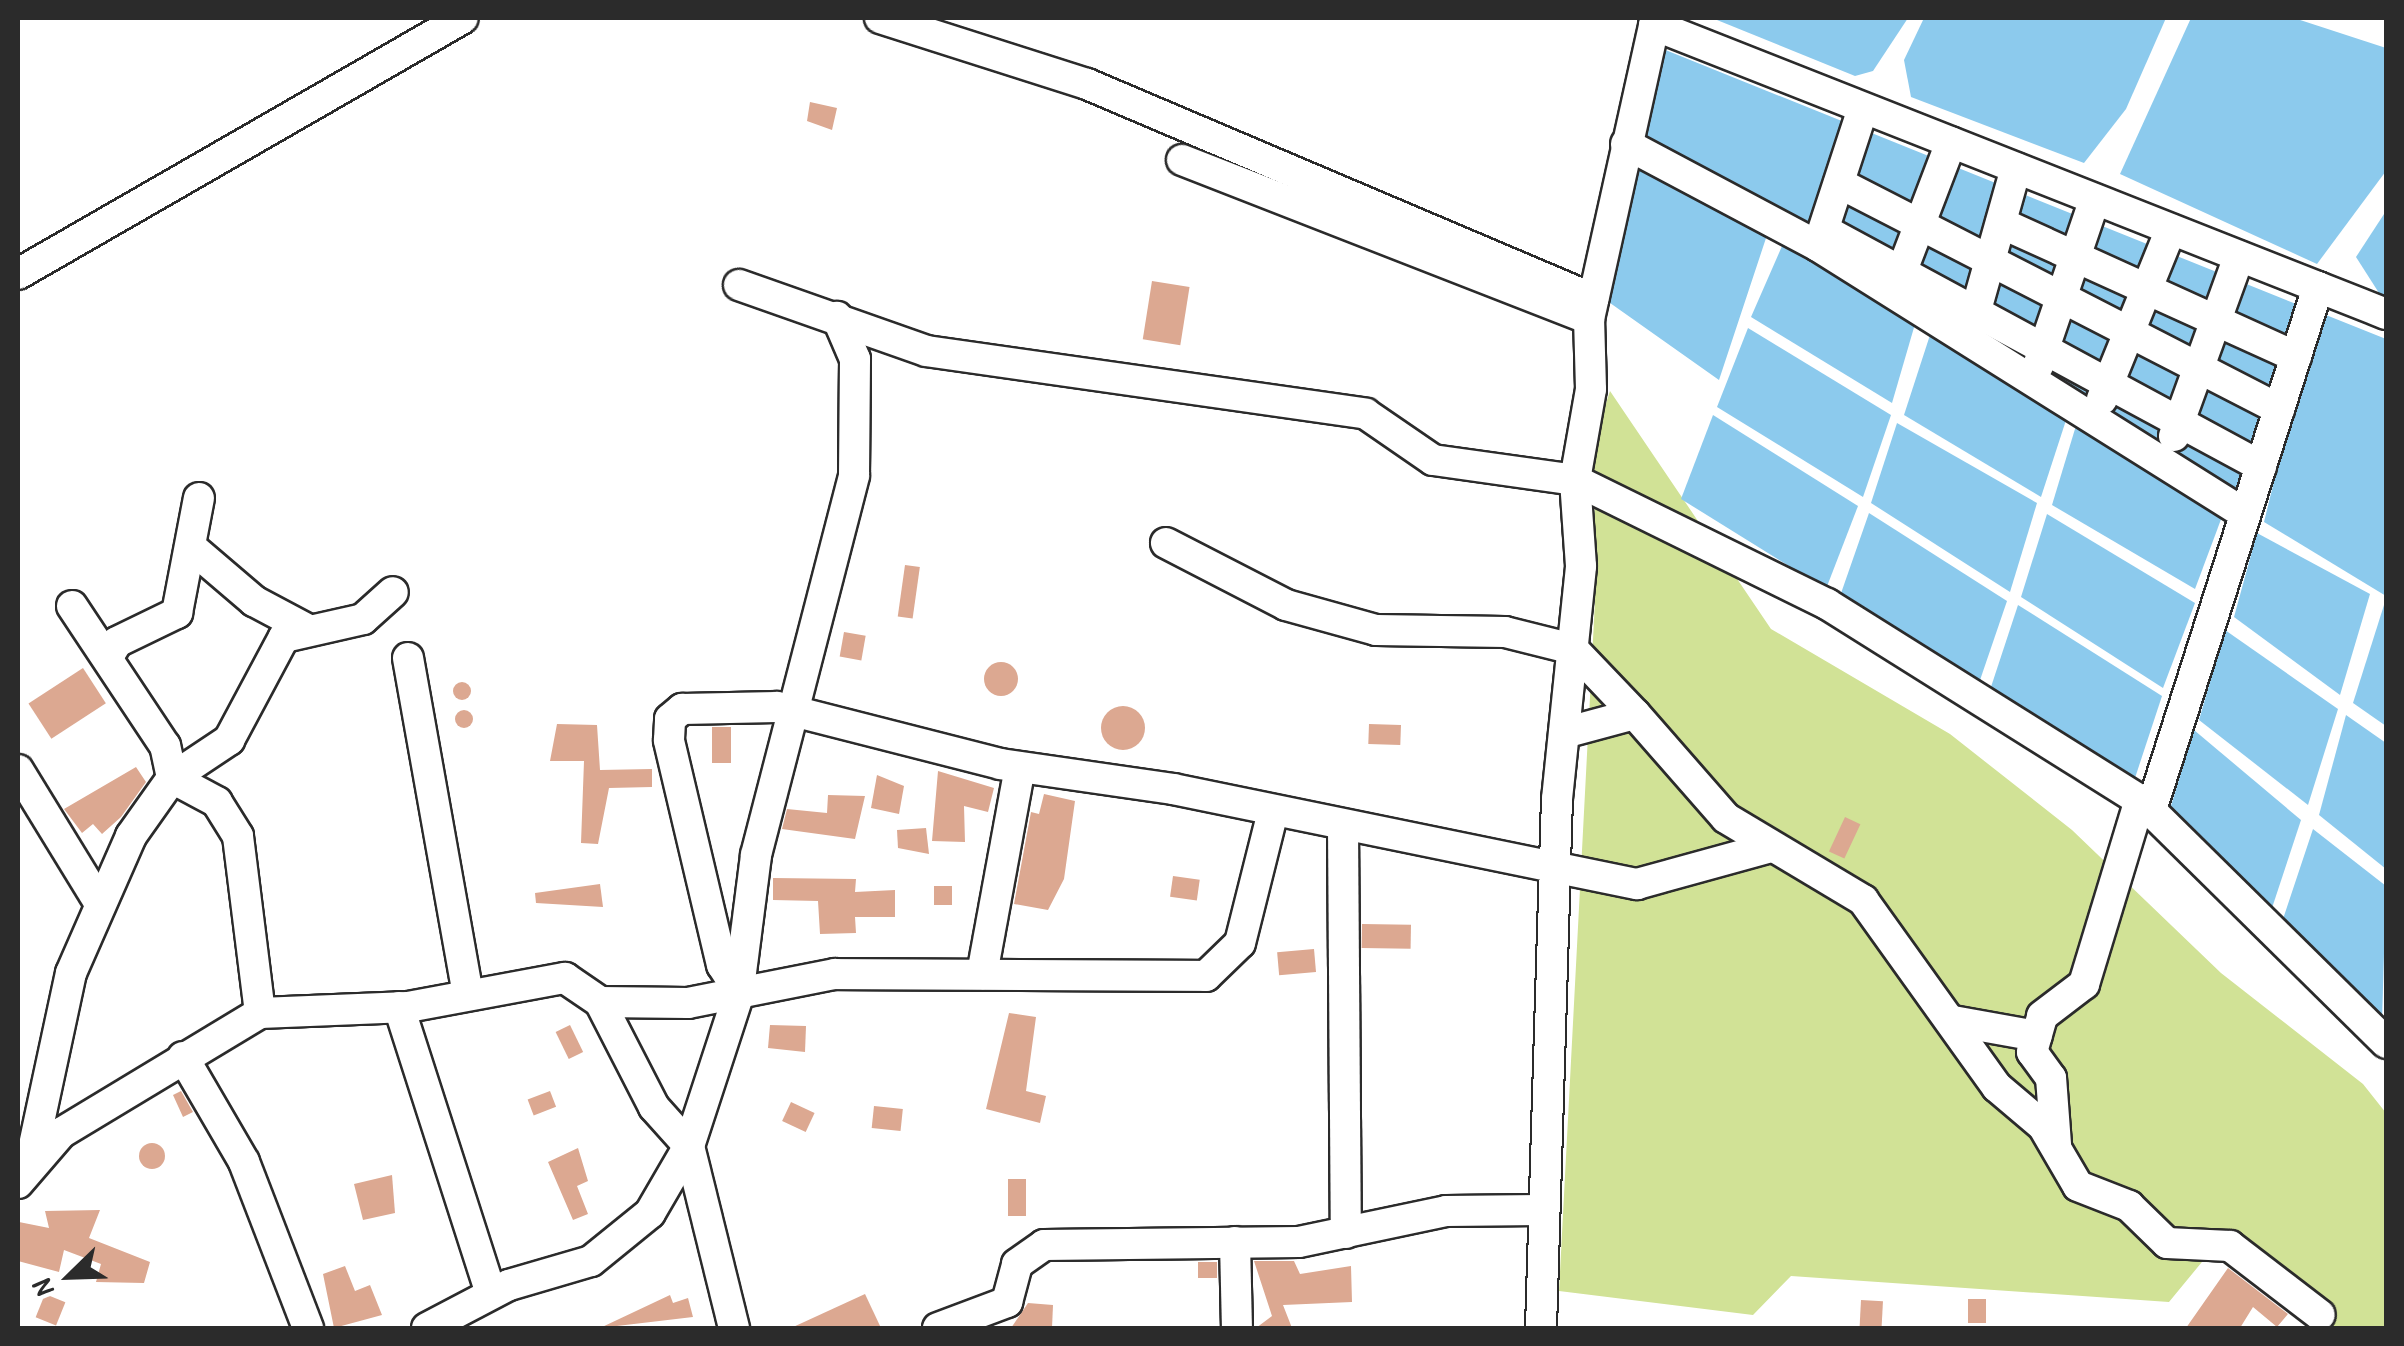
<!DOCTYPE html>
<html>
<head>
<meta charset="utf-8">
<style>
	body { margin:0 }
	#map { position:relative; width:2404px; height:1346px; overflow:hidden; background:#fff; font-family:"Patrick Hand",sans-serif }
	div>[style] { position:absolute }
	[style*='--x'] { left:calc(var(--x)*1px); top:calc(var(--y)*1px); width:calc(var(--w)*1px); rotate:calc(var(--a)*1deg) }
	.green>* { inset:0; background:#d1e296 }
	.water>* { inset:0; background:#8ccaed }
	.building>* { inset:0; background:#dca891; transform-origin:0 0 }
	.round { border-radius:50% }
	.roads { filter:drop-shadow(2px 0 #2b2b2b) drop-shadow(-2px 0 #2b2b2b) drop-shadow(0 2px #2b2b2b) drop-shadow(0 -2px #2b2b2b) }
	.minor>* { height:30px; margin:-15px; padding:0 15px; transform-origin:15px; border-radius:15px; background:#fff }
	span { translate:-50% -50%; white-space:nowrap; text-align:center; line-height:1.15; -webkit-text-stroke:8px #fff; paint-order:stroke }
	.frame { position:absolute; inset:0; border:20px solid #2b2b2b; pointer-events:none }
	.north { position:absolute; left:20px; top:1226px; width:100px; height:100px; -webkit-text-stroke:8px #fff; paint-order:stroke; rotate:247deg; font-size:28px; font-weight:700; line-height:40px; text-align:center; color:#2b2b2b }
	.north::after { content:''; display:block; margin:auto; width:35px; height:45px; background:#2b2b2b; clip-path:polygon(50% 0,100% 100%,50% 72%,0 100%) }
</style>
</head>
<body>
<div id="map">
	<div class="green">
		<i style="clip-path:polygon(1610px 391px,1771px 629px,1950px 734px,2072px 830px,2221px 973px,2363px 1084px,2386px 1113px,2386px 1328px,2334px 1328px,2318px 1303px,2225px 1234px,2169px 1302px,1791px 1276px,1753px 1315px,1559px 1291px,1595px 601px,1594px 440px)"></i>
	</div>
	<div class="water">
		<i style="clip-path:polygon(1712px 18px,1908px 18px,1873px 71px,1855px 76px)"></i>
		<i style="clip-path:polygon(1924px 18px,2166px 18px,2126px 109px,2084px 163px,1911px 97px,1904px 60px)"></i>
		<i style="clip-path:polygon(2191px 18px,2294px 18px,2386px 48px,2386px 171px,2317px 264px,2120px 174px)"></i>
		<i style="clip-path:polygon(1663px 49px,2301px 306px,2241px 499px,1772px 220px,1719px 380px,1603px 298px)"></i>
		<i style="clip-path:polygon(2386px 211px,2386px 304px,2356px 257px)"></i>
		<i style="clip-path:polygon(1786px 237px,1915px 324px,1892px 403px,1751px 317px)"></i>
		<i style="clip-path:polygon(2316px 311px,2386px 339px,2386px 596px,2264px 522px)"></i>
		<i style="clip-path:polygon(1748px 328px,1891px 415px,1863px 497px,1717px 407px)"></i>
		<i style="clip-path:polygon(1930px 335px,2069px 411px,2041px 497px,1904px 415px)"></i>
		<i style="clip-path:polygon(1713px 415px,1858px 506px,1826px 589px,1681px 499px)"></i>
		<i style="clip-path:polygon(2078px 419px,2226px 506px,2195px 589px,2052px 505px)"></i>
		<i style="clip-path:polygon(1897px 423px,2037px 503px,2010px 592px,1871px 503px)"></i>
		<i style="clip-path:polygon(1869px 513px,2007px 601px,1978px 686px,1839px 599px)"></i>
		<i style="clip-path:polygon(2047px 514px,2195px 603px,2163px 688px,2021px 597px)"></i>
		<i style="clip-path:polygon(2257px 533px,2370px 594px,2340px 695px,2234px 617px)"></i>
		<i style="clip-path:polygon(2018px 605px,2162px 696px,2133px 784px,1989px 693px)"></i>
		<i style="clip-path:polygon(2384px 605px,2386px 607px,2386px 726px,2353px 703px)"></i>
		<i style="clip-path:polygon(2225px 630px,2338px 709px,2308px 805px,2199px 720px)"></i>
		<i style="clip-path:polygon(2346px 715px,2386px 743px,2386px 869px,2319px 815px)"></i>
		<i style="clip-path:polygon(2194px 730px,2301px 820px,2270px 914px,2167px 819px)"></i>
		<i style="clip-path:polygon(2313px 829px,2386px 886px,2382px 1022px,2281px 925px)"></i>
	</div>
	<div class="building">
		<i style="clip-path:polygon(810px 102px,837px 108px,832px 130px,807px 121px)"></i>
		<i style="left:1152px;top:281px;width:38px;height:59px;rotate:9deg"></i>
		<i style="left:905px;top:565px;width:15px;height:52px;rotate:8deg"></i>
		<i style="left:844px;top:632px;width:22px;height:25px;rotate:10deg"></i>
		<i class="round" style="left:984px;top:662px;width:34px;height:34px"></i>
		<i style="left:83px;top:668px;width:42px;height:65px;rotate:57deg"></i>
		<i class="round" style="left:453px;top:682px;width:18px;height:18px"></i>
		<i class="round" style="left:1101px;top:706px;width:44px;height:44px"></i>
		<i class="round" style="left:455px;top:710px;width:18px;height:18px"></i>
		<i style="clip-path:polygon(557px 724px,597px 725px,600px 770px,652px 769px,652px 787px,609px 788px,598px 844px,581px 843px,584px 761px,550px 761px)"></i>
		<i style="left:1369px;top:724px;width:32px;height:20px;rotate:2deg"></i>
		<i style="left:712px;top:727px;width:19px;height:36px"></i>
		<i style="clip-path:polygon(136px 767px,146px 782px,121px 817px,102px 834px,93px 824px,82px 833px,64px 809px)"></i>
		<i style="clip-path:polygon(938px 771px,994px 788px,988px 812px,964px 806px,965px 842px,932px 841px)"></i>
		<i style="clip-path:polygon(877px 775px,904px 786px,899px 814px,871px 808px)"></i>
		<i style="clip-path:polygon(1044px 794px,1075px 801px,1064px 879px,1048px 910px,1014px 904px,1031px 812px,1039px 814px)"></i>
		<i style="clip-path:polygon(828px 795px,865px 796px,855px 839px,782px 829px,787px 809px,827px 813px)"></i>
		<i style="left:1845px;top:817px;width:17px;height:38px;rotate:25deg"></i>
		<i style="clip-path:polygon(926px 828px,929px 854px,898px 848px,897px 830px)"></i>
		<i style="left:1173px;top:876px;width:27px;height:21px;rotate:8deg"></i>
		<i style="clip-path:polygon(773px 878px,856px 879px,855px 892px,895px 890px,895px 917px,855px 917px,856px 933px,820px 934px,818px 901px,773px 900px)"></i>
		<i style="clip-path:polygon(600px 884px,603px 907px,536px 903px,535px 893px)"></i>
		<i style="left:934px;top:886px;width:18px;height:19px"></i>
		<i style="left:1362px;top:924px;width:49px;height:24px;rotate:1deg"></i>
		<i style="left:1314px;top:949px;width:23px;height:37px;rotate:85deg"></i>
		<i style="clip-path:polygon(1009px 1013px,1036px 1017px,1026px 1091px,1046px 1096px,1040px 1123px,986px 1109px)"></i>
		<i style="left:570px;top:1025px;width:30px;height:16px;rotate:64deg"></i>
		<i style="clip-path:polygon(770px 1025px,806px 1026px,805px 1052px,768px 1048px)"></i>
		<i style="clip-path:polygon(181px 1091px,193px 1112px,183px 1117px,173px 1095px)"></i>
		<i style="left:550px;top:1091px;width:17px;height:24px;rotate:69deg"></i>
		<i style="left:791px;top:1102px;width:26px;height:21px;rotate:25deg"></i>
		<i style="left:874px;top:1106px;width:29px;height:22px;rotate:6deg"></i>
		<i class="round" style="left:139px;top:1143px;width:26px;height:26px"></i>
		<i style="clip-path:polygon(578px 1148px,588px 1181px,577px 1186px,588px 1214px,573px 1220px,548px 1162px)"></i>
		<i style="clip-path:polygon(392px 1175px,395px 1213px,363px 1220px,354px 1184px)"></i>
		<i style="left:1008px;top:1179px;width:18px;height:37px"></i>
		<i style="clip-path:polygon(100px 1210px,89px 1238px,150px 1262px,144px 1283px,96px 1282px,101px 1264px,64px 1250px,59px 1272px,18px 1261px,19px 1222px,49px 1228px,45px 1211px)"></i>
		<i style="clip-path:polygon(1254px 1261px,1294px 1261px,1300px 1274px,1351px 1266px,1352px 1302px,1283px 1305px,1292px 1328px,1256px 1328px,1272px 1316px)"></i>
		<i style="left:1198px;top:1262px;width:19px;height:16px"></i>
		<i style="clip-path:polygon(345px 1266px,355px 1291px,370px 1285px,382px 1315px,334px 1328px,323px 1274px)"></i>
		<i style="clip-path:polygon(2228px 1268px,2288px 1314px,2277px 1327px,2253px 1307px,2240px 1328px,2186px 1328px)"></i>
		<i style="left:45px;top:1294px;width:22px;height:25px;rotate:22deg"></i>
		<i style="clip-path:polygon(865px 1294px,881px 1328px,791px 1328px)"></i>
		<i style="clip-path:polygon(670px 1295px,673px 1303px,688px 1298px,693px 1317px,600px 1328px)"></i>
		<i style="left:1968px;top:1299px;width:18px;height:24px"></i>
		<i style="left:1861px;top:1300px;width:22px;height:28px;rotate:3deg"></i>
		<i style="clip-path:polygon(1028px 1303px,1053px 1305px,1052px 1328px,1011px 1328px)"></i>
	</div>
	<div class="roads">
		<div class="minor">
			<i style="--x:880;--y:18;--w:217;--a:17.7"></i>
			<i style="--x:1087;--y:84;--w:550;--a:23.02"></i>
			<i style="--x:1654;--y:25;--w:787;--a:21.54"></i>
			<i style="--x:1626;--y:144;--w:217;--a:28"></i>
			<i style="--x:1818;--y:246;--w:504;--a:32.11"></i>
			<i style="--x:1182;--y:160;--w:437;--a:21.3"></i>
			<i style="--x:1839;--y:183;--w:495;--a:27.2"></i>
			<i style="--x:2001;--y:223;--w:324;--a:24.4"></i>
			<i style="--x:1824;--y:230;--w:497;--a:28.4"></i>
			<i style="--x:1818;--y:246;--w:145;--a:-71.9"></i>
			<i style="--x:18;--y:274;--w:513;--a:-29.91"></i>
			<i style="--x:739;--y:285;--w:198;--a:19.4"></i>
			<i style="--x:926;--y:351;--w:444;--a:8.1"></i>
			<i style="--x:1366;--y:414;--w:81;--a:34.5"></i>
			<i style="--x:1433;--y:460;--w:143;--a:8"></i>
			<i style="--x:1575;--y:480;--w:281;--a:26.2"></i>
			<i style="--x:1827;--y:604;--w:369;--a:32.1"></i>
			<i style="--x:2140;--y:800;--w:346;--a:44.6"></i>
			<i style="--x:1895;--y:289;--w:157;--a:-69.1"></i>
			<i style="--x:1971;--y:328;--w:166;--a:-74.3"></i>
			<i style="--x:2038;--y:366;--w:176;--a:-71.2"></i>
			<i style="--x:2102;--y:399;--w:183;--a:-67.9"></i>
			<i style="--x:2174;--y:436;--w:191;--a:-70.1"></i>
			<i style="--x:1166;--y:543;--w:135;--a:27.3"></i>
			<i style="--x:1286;--y:605;--w:93;--a:15.5"></i>
			<i style="--x:1376;--y:630;--w:129;--a:0.9"></i>
			<i style="--x:1505;--y:632;--w:70;--a:14"></i>
			<i style="--x:1573;--y:649;--w:90;--a:46.4"></i>
			<i style="--x:192;--y:548;--w:82;--a:40.5"></i>
			<i style="--x:254;--y:601;--w:58;--a:27.9"></i>
			<i style="--x:108;--y:657;--w:17;--a:-59"></i>
			<i style="--x:117;--y:642;--w:67;--a:-25.8"></i>
			<i style="--x:177;--y:613;--w:117;--a:-79.2"></i>
			<i style="--x:408;--y:658;--w:342;--a:79.9"></i>
			<i style="--x:1564;--y:733;--w:73;--a:-15"></i>
			<i style="--x:1635;--y:714;--w:138;--a:48.8"></i>
			<i style="--x:1726;--y:818;--w:160;--a:30.9"></i>
			<i style="--x:1863;--y:900;--w:230;--a:54.4"></i>
			<i style="--x:1997;--y:1087;--w:60;--a:40.3"></i>
			<i style="--x:2043;--y:1126;--w:69;--a:59.7"></i>
			<i style="--x:2078;--y:1186;--w:55;--a:21.4"></i>
			<i style="--x:2129;--y:1206;--w:53;--a:44.2"></i>
			<i style="--x:2167;--y:1243;--w:63;--a:2.7"></i>
			<i style="--x:2230;--y:1246;--w:113;--a:37.5"></i>
			<i style="--x:18;--y:770;--w:155;--a:58.5"></i>
			<i style="--x:2151;--y:810;--w:549;--a:-72.29"></i>
			<i style="--x:1343;--y:827;--w:406;--a:89.6"></i>
			<i style="--x:982;--y:974;--w:210;--a:-79.6"></i>
			<i style="--x:737;--y:988;--w:27;--a:-123"></i>
			<i style="--x:722;--y:965;--w:231;--a:-103.3"></i>
			<i style="--x:669;--y:740;--w:21;--a:-87"></i>
			<i style="--x:670;--y:719;--w:16;--a:-40"></i>
			<i style="--x:682;--y:709;--w:95;--a:-1.2"></i>
			<i style="--x:777;--y:707;--w:230;--a:14.3"></i>
			<i style="--x:1000;--y:764;--w:175;--a:8.2"></i>
			<i style="--x:1173;--y:789;--w:474;--a:11.6"></i>
			<i style="--x:1637;--y:884;--w:136;--a:-15.4"></i>
			<i style="--x:600;--y:1002;--w:88;--a:0.7"></i>
			<i style="--x:688;--y:1003;--w:150;--a:-11.2"></i>
			<i style="--x:835;--y:974;--w:371;--a:0.3"></i>
			<i style="--x:1206;--y:976;--w:47;--a:-44.1"></i>
			<i style="--x:1240;--y:943;--w:131;--a:-75.9"></i>
			<i style="--x:399;--y:1007;--w:301;--a:72.2"></i>
			<i style="--x:260;--y:1013;--w:178;--a:-97.1"></i>
			<i style="--x:238;--y:836;--w:40;--a:-122"></i>
			<i style="--x:217;--y:802;--w:51;--a:-151.9"></i>
			<i style="--x:172;--y:778;--w:69;--a:-33.7"></i>
			<i style="--x:229;--y:740;--w:117;--a:-61.9"></i>
			<i style="--x:284;--y:637;--w:81;--a:-12.8"></i>
			<i style="--x:363;--y:619;--w:40;--a:-42"></i>
			<i style="--x:1953;--y:1021;--w:85;--a:10.1"></i>
			<i style="--x:183;--y:1057;--w:121;--a:59.8"></i>
			<i style="--x:244;--y:1162;--w:178;--a:68.9"></i>
			<i style="--x:2056;--y:1144;--w:66;--a:-94.3"></i>
			<i style="--x:2051;--y:1078;--w:32;--a:-126"></i>
			<i style="--x:2032;--y:1052;--w:37;--a:-74"></i>
			<i style="--x:2042;--y:1016;--w:53;--a:-37.3"></i>
			<i style="--x:2084;--y:984;--w:192;--a:-73.1"></i>
			<i style="--x:30;--y:1164;--w:195;--a:-77.9"></i>
			<i style="--x:71;--y:973;--w:150;--a:-66.3"></i>
			<i style="--x:131;--y:836;--w:71;--a:-54.7"></i>
			<i style="--x:172;--y:778;--w:33;--a:-102"></i>
			<i style="--x:165;--y:746;--w:168;--a:-123.6"></i>
			<i style="--x:18;--y:1183;--w:66;--a:-49.3"></i>
			<i style="--x:61;--y:1133;--w:232;--a:-31.1"></i>
			<i style="--x:260;--y:1013;--w:148;--a:-2.3"></i>
			<i style="--x:408;--y:1007;--w:160;--a:-10.5"></i>
			<i style="--x:565;--y:978;--w:42;--a:34.4"></i>
			<i style="--x:600;--y:1002;--w:118;--a:62.8"></i>
			<i style="--x:654;--y:1107;--w:52;--a:48.1"></i>
			<i style="--x:689;--y:1146;--w:187;--a:76.1"></i>
			<i style="--x:1235;--y:1242;--w:86;--a:88.7"></i>
			<i style="--x:427;--y:1328;--w:93;--a:-27.7"></i>
			<i style="--x:509;--y:1285;--w:85;--a:-16.3"></i>
			<i style="--x:591;--y:1261;--w:76;--a:-39.1"></i>
			<i style="--x:650;--y:1213;--w:78;--a:-59.8"></i>
			<i style="--x:689;--y:1146;--w:158;--a:-71.9"></i>
			<i style="--x:738;--y:996;--w:142;--a:-82.7"></i>
			<i style="--x:756;--y:855;--w:392;--a:-75.5"></i>
			<i style="--x:854;--y:475;--w:116;--a:-89.5"></i>
			<i style="--x:855;--y:359;--w:46;--a:-113.2"></i>
			<i style="--x:938;--y:1328;--w:74;--a:-20.6"></i>
			<i style="--x:1007;--y:1302;--w:39;--a:-75"></i>
			<i style="--x:1017;--y:1264;--w:33;--a:-35"></i>
			<i style="--x:1044;--y:1245;--w:255;--a:-0.7"></i>
			<i style="--x:1299;--y:1242;--w:150;--a:-11.9"></i>
			<i style="--x:1446;--y:1211;--w:97;--a:-0.6"></i>
			<i style="--x:1541;--y:1328;--w:529;--a:-88.27"></i>
			<i style="--x:1557;--y:799;--w:234;--a:-84.1"></i>
			<i style="--x:1581;--y:566;--w:86;--a:-94"></i>
			<i style="--x:1575;--y:480;--w:92;--a:-80"></i>
			<i style="--x:1591;--y:389;--w:70;--a:-91.6"></i>
			<i style="--x:1589;--y:319;--w:308;--a:-77.5"></i>
		</div>
	</div>
	<div class="frame"></div>
	<div class="north">N</div>
</div>
</body>
</html>
